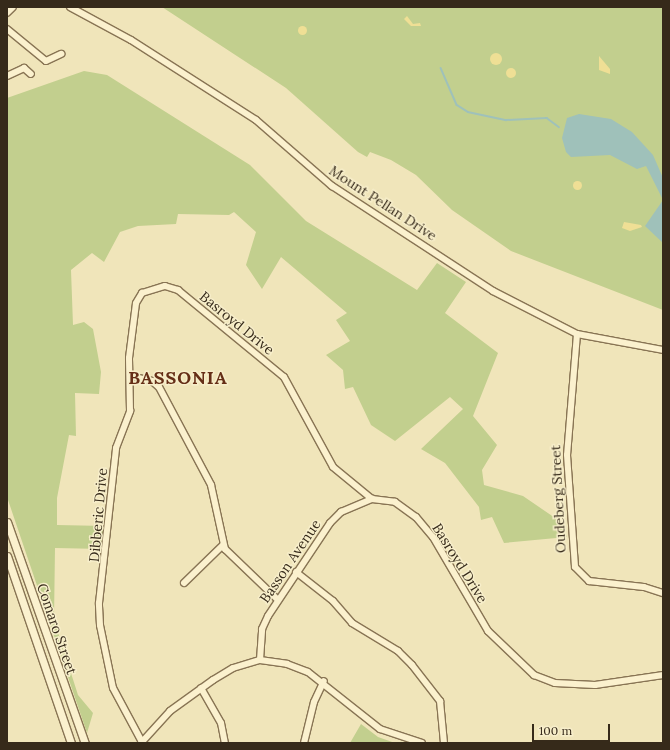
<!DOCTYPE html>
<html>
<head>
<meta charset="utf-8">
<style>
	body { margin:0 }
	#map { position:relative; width:670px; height:750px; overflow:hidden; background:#f0e5ba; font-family:Lora,serif }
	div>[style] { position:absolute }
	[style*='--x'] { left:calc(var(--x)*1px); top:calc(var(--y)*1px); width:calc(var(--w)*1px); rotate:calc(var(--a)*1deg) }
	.green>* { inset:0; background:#c2cf8e }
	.sand>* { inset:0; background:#efdf95 }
	.round { border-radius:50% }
	.water>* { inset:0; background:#9fc1ba }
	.stream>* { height:1.5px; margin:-0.75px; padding:0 0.75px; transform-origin:0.75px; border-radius:0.75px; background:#9fc1ba }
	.roads { filter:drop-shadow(1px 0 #887454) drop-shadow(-1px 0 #887454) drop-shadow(0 1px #887454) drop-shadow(0 -1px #887454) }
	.minor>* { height:6px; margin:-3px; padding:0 3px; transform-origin:3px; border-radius:3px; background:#fbf1ce }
	.tertiary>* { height:7px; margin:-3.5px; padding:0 3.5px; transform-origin:3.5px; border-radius:3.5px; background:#fbf1ce }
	span { translate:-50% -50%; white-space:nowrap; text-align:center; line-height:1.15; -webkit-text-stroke:3px #f7eeca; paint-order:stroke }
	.street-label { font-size:14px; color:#362a1a }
	.district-label { font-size:18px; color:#652e16; font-weight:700; letter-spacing:1px }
	.frame { position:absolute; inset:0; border:8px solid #362a1a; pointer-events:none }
	.scale { position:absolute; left:532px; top:724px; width:78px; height:18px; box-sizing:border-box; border:2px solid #362a1a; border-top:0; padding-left:5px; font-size:12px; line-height:14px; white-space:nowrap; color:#362a1a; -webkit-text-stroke:3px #f7eeca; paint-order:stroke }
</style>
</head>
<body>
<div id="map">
	<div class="green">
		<i style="clip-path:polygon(162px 7px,663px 7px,663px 310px,511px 251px,452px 210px,416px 175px,391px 160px,370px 152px,367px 157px,358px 152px,286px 88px)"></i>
		<i style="clip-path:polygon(84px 71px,107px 75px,250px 165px,306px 221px,417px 290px,437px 263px,466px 282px,445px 313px,498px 353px,473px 416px,497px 445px,482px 470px,484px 485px,523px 496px,561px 522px,567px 537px,504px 543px,492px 517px,481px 520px,479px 507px,445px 463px,421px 449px,463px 409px,450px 397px,395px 441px,371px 425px,353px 387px,345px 389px,343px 370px,326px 355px,350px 341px,336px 320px,347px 313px,281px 257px,262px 289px,246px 265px,256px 232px,234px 212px,229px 215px,178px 214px,176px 224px,138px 226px,120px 232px,104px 262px,92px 253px,71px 270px,73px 325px,84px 322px,93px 329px,101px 372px,99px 394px,75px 393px,76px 436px,69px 435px,57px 498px,57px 525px,105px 526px,103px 549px,55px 548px,54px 620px,78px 695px,93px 713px,87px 733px,7px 497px,7px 98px)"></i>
		<i style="clip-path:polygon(361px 724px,378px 737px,395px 743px,350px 743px)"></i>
	</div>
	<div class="sand">
		<i style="clip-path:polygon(407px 16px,413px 24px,420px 23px,421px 26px,411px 26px,404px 19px)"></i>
		<i class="round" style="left:297.5px;top:25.5px;width:9px;height:9px"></i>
		<i class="round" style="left:490px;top:53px;width:12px;height:12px"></i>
		<i style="clip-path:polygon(599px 56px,610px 69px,610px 74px,599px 70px)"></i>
		<i class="round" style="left:506px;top:68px;width:10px;height:10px"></i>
		<i class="round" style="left:572.5px;top:180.5px;width:9px;height:9px"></i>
		<i style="clip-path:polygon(624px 222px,641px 225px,642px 227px,630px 231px,622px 228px)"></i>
	</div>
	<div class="water">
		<i style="clip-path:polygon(579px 114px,611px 119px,632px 132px,653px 155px,663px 178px,663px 243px,645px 226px,663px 200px,646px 166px,637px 169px,610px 155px,571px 157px,566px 152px,562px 138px,567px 118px)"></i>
	</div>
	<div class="stream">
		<i style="--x:441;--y:68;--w:40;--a:66.6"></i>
		<i style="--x:457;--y:105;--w:13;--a:32"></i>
		<i style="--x:468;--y:112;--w:39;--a:12"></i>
		<i style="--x:506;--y:120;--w:41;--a:-2.8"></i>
		<i style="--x:547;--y:118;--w:15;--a:37"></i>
	</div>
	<div class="roads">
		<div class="minor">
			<i style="--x:70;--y:7;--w:69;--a:28.4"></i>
			<i style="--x:131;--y:40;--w:148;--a:32.6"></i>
			<i style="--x:256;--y:120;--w:101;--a:41"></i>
			<i style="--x:332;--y:186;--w:192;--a:33.1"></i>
			<i style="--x:493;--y:291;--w:94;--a:27.1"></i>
			<i style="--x:577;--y:334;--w:87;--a:10.5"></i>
			<i style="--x:7;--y:13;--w:8;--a:-45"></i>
			<i style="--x:7;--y:29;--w:50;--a:39.4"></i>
			<i style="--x:46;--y:61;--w:17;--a:-25"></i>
			<i style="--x:7;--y:76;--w:19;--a:-25"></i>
			<i style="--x:24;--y:68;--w:9;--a:41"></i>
			<i style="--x:577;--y:334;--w:121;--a:94.7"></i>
			<i style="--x:567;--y:455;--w:112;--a:85.9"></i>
			<i style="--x:575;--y:567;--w:20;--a:45"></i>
			<i style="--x:589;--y:581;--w:55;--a:6.2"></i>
			<i style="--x:644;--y:587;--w:20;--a:18"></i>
			<i style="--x:130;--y:376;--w:23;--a:13"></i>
			<i style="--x:152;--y:381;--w:9;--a:41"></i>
			<i style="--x:159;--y:387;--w:111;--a:62"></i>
			<i style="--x:211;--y:485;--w:66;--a:77.7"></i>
			<i style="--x:225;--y:549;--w:72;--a:43.9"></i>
			<i style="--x:296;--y:572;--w:47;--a:38.1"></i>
			<i style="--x:333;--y:601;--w:29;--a:49"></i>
			<i style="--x:352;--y:623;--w:54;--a:31.3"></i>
			<i style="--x:398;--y:651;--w:20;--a:45"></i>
			<i style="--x:412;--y:665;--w:46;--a:52.1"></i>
			<i style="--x:440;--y:701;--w:42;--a:84.6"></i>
			<i style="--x:184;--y:583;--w:54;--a:-44.3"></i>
			<i style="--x:260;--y:660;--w:31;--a:-86"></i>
			<i style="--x:262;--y:629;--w:14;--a:-65"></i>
			<i style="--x:268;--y:616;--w:112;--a:-56.3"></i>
			<i style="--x:330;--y:523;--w:16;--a:-45"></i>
			<i style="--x:341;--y:512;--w:34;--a:-23"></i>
			<i style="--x:201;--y:688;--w:40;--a:60.3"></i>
			<i style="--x:221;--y:723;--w:20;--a:79"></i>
			<i style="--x:142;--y:742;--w:61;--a:-118.2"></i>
			<i style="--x:113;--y:688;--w:64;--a:-101.7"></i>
			<i style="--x:100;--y:625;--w:22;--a:-93"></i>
			<i style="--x:99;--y:603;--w:156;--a:-83.7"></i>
			<i style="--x:116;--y:448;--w:40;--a:-69"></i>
			<i style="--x:130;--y:411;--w:53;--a:-91.1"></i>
			<i style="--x:129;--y:358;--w:55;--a:-82.7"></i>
			<i style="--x:136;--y:303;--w:12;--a:-59"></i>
			<i style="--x:142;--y:293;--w:24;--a:-17"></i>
			<i style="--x:165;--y:286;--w:14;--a:17"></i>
			<i style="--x:178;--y:290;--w:137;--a:39.4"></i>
			<i style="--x:284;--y:377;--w:102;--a:61.4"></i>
			<i style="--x:333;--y:467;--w:50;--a:39.4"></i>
			<i style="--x:372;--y:499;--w:23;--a:7"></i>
			<i style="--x:395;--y:502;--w:26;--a:36"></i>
			<i style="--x:416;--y:517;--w:26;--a:50"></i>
			<i style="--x:433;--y:537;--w:109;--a:59.7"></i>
			<i style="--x:488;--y:631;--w:64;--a:43.7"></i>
			<i style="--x:534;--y:675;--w:22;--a:21"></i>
			<i style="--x:555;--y:683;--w:40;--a:2.9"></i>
			<i style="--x:595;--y:685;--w:69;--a:-8.4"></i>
			<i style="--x:141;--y:743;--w:43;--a:-47.8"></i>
			<i style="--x:170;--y:711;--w:53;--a:-35.8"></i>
			<i style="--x:213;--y:680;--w:23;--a:-31"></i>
			<i style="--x:233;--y:668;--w:28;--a:-17"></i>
			<i style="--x:260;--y:660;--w:27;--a:8"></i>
			<i style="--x:287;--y:664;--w:22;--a:21"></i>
			<i style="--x:308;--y:672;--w:92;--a:38.4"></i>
			<i style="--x:380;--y:729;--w:44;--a:18.4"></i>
			<i style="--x:304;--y:743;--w:42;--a:-76.3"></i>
			<i style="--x:314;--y:702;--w:23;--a:-65"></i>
		</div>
		<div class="tertiary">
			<i style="--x:7;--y:522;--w:234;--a:70.6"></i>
			<i style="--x:7;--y:556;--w:198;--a:71.1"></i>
		</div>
	</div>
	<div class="street-label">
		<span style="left:383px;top:203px;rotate:33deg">Mount Pellan Drive</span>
		<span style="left:237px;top:323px;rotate:39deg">Basroyd Drive</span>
		<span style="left:558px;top:499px;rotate:-93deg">Oudeberg Street</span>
		<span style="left:98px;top:515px;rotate:-85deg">Dibberic Drive</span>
		<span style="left:290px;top:561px;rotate:-56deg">Basson Avenue</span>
		<span style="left:460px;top:563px;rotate:58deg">Basroyd Drive</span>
		<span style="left:57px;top:629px;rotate:71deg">Comaro Street</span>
	</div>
	<div class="district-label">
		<span style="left:178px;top:378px">BASSONIA</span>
	</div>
	<div class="frame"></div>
	<div class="scale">100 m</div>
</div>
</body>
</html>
